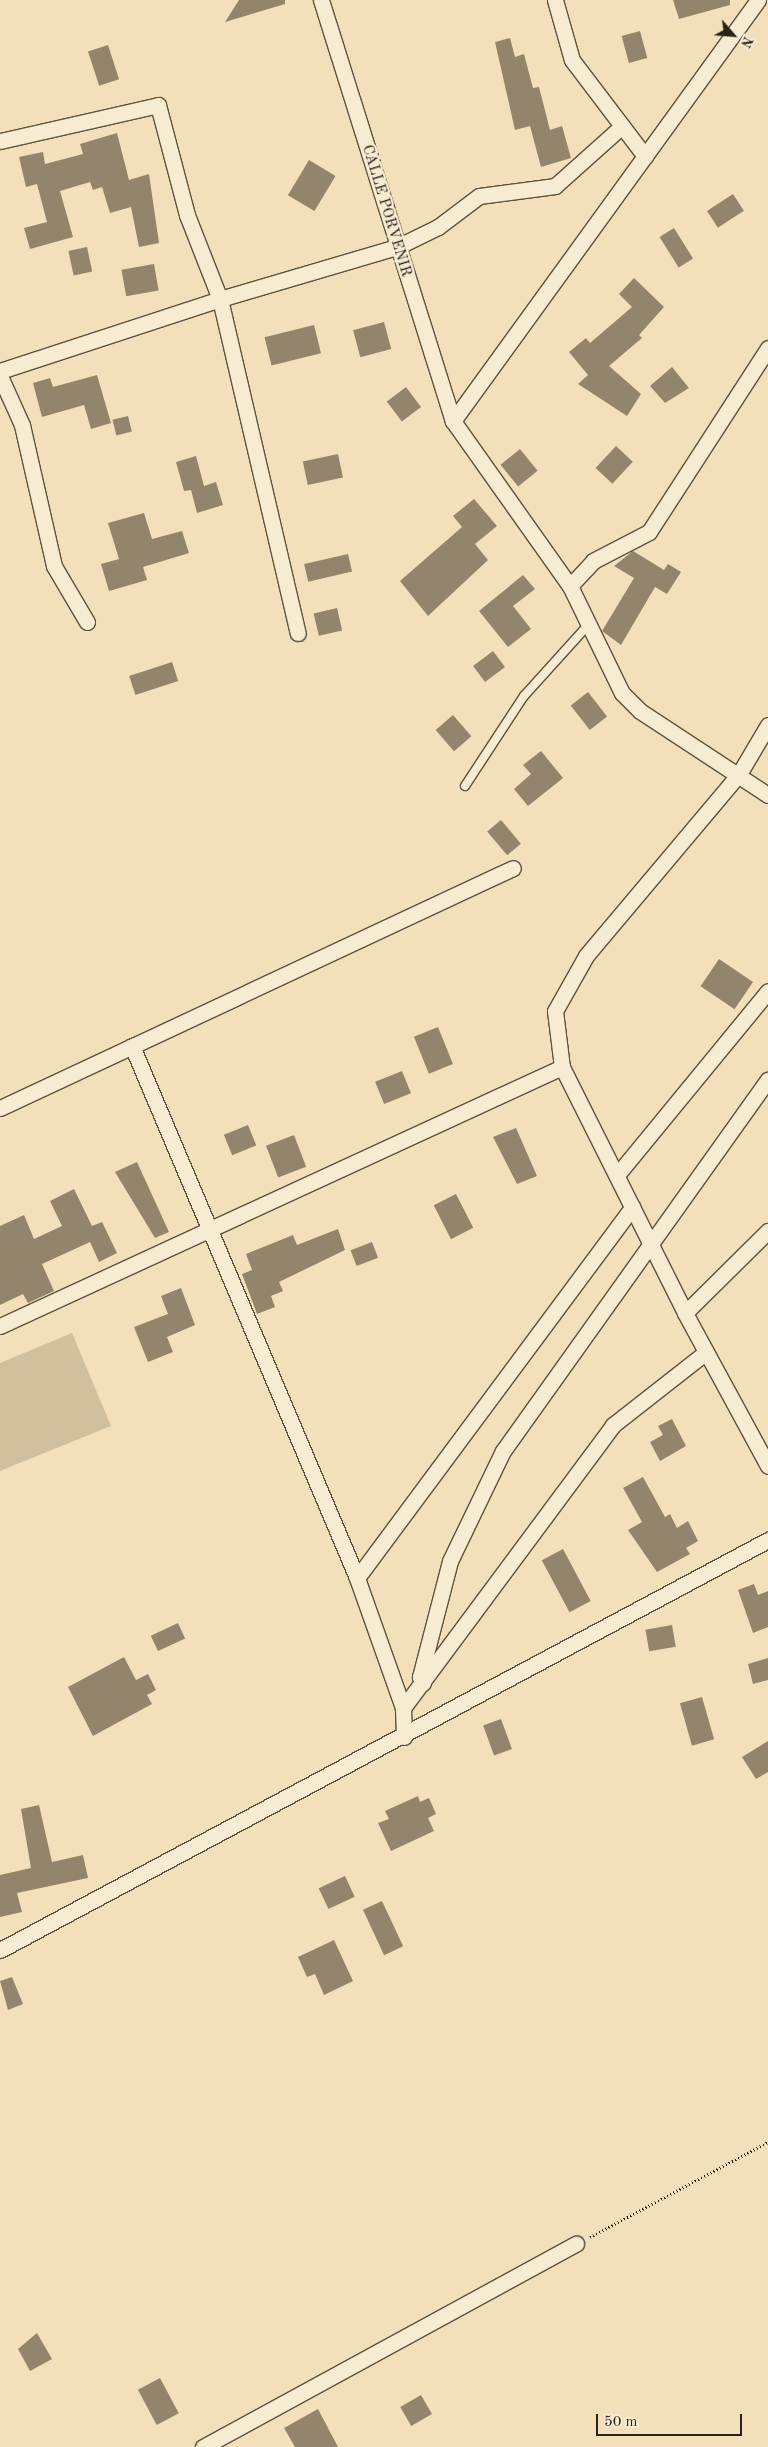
<!DOCTYPE html>
<html>
<head>
<meta charset="utf-8">
<style>
	body { margin:0 }
	#map { position:relative; width:768px; height:2447px; overflow:hidden; background:#f3e0ba; font-family:"Old Standard TT",serif }
	div>[style] { position:absolute }
	[style*='--x'] { left:calc(var(--x)*1px); top:calc(var(--y)*1px); width:calc(var(--w)*1px); rotate:calc(var(--a)*1deg) }
	.green>* { inset:0; background:#d1c09e }
	.building>* { inset:0; background:#93856b; transform-origin:0 0 }
	.path>* { height:3px; margin-top:-1.5px; transform-origin:0; background:repeating-linear-gradient(90deg,#2b2216 0 1px,transparent 0 3.5px) }
	.roads { filter:drop-shadow(1px 0 #5d523f) drop-shadow(-1px 0 #5d523f) drop-shadow(0 1px #5d523f) drop-shadow(0 -1px #5d523f) }
	.service>* { height:8px; margin:-4px; padding:0 4px; transform-origin:4px; border-radius:4px; background:#f7ebd2 }
	.minor>* { height:15px; margin:-7.5px; padding:0 7.5px; transform-origin:7.5px; border-radius:7.5px; background:#f7ebd2 }
	span { translate:-50% -50%; white-space:nowrap; text-align:center; line-height:1.15; -webkit-text-stroke:4.5px #f7ebd2; paint-order:stroke }
	.street-label { font-size:15px; color:#2b2216 }
	.north { position:absolute; left:708px; top:10px; width:50px; height:50px; -webkit-text-stroke:4px #f7ebd2; paint-order:stroke; rotate:117deg; font-size:14px; font-weight:700; line-height:20px; text-align:center; color:#2b2216 }
	.north::after { content:''; display:block; margin:auto; width:18px; height:22px; background:#2b2216; clip-path:polygon(50% 0,100% 100%,50% 72%,0 100%) }
	.scale { position:absolute; left:596px; top:2414px; width:146px; height:22px; box-sizing:border-box; border:2px solid #2b2216; border-top:0; padding-left:6px; font-size:15px; line-height:18px; white-space:nowrap; color:#2b2216; -webkit-text-stroke:4px #f7ebd2; paint-order:stroke }
</style>
</head>
<body>
<div id="map">
	<div class="green">
		<i style="clip-path:polygon(72px 1333px,111px 1426px,0 1471px,0 1363px)"></i>
	</div>
	<div class="building">
		<i style="clip-path:polygon(239px 0,285px 0,285px 4px,225px 22px)"></i>
		<i style="clip-path:polygon(673px 0,730px 0,730px 5px,679px 19px)"></i>
		<i style="left:640px;top:31px;width:28px;height:19px;rotate:75deg"></i>
		<i style="clip-path:polygon(510px 38px,515px 57px,524px 54px,533px 88px,539px 87px,550px 130px,562px 126px,571px 158px,541px 167px,530px 126px,515px 130px,495px 42px)"></i>
		<i style="left:108px;top:45px;width:36px;height:21px;rotate:72deg"></i>
		<i style="clip-path:polygon(117px 133px,129px 180px,149px 174px,159px 243px,139px 247px,131px 207px,110px 213px,102px 187px,93px 190px,90px 182px,60px 191px,73px 237px,30px 249px,24px 228px,47px 222px,37px 184px,26px 187px,19px 157px,43px 152px,45px 164px,83px 154px,80px 144px)"></i>
		<i style="left:309px;top:160px;width:31px;height:41px;rotate:31deg"></i>
		<i style="left:733px;top:194px;width:20px;height:31px;rotate:57deg"></i>
		<i style="left:674px;top:228px;width:36px;height:17px;rotate:58deg"></i>
		<i style="left:87px;top:247px;width:25px;height:19px;rotate:78deg"></i>
		<i style="left:154px;top:264px;width:27px;height:33px;rotate:80deg"></i>
		<i style="clip-path:polygon(634px 278px,664px 307px,639px 335px,642px 338px,609px 366px,641px 394px,627px 416px,578px 384px,588px 375px,569px 352px,586px 338px,590px 343px,632px 307px,619px 294px)"></i>
		<i style="left:384px;top:322px;width:28px;height:32px;rotate:75deg"></i>
		<i style="left:314px;top:325px;width:29px;height:51px;rotate:76deg"></i>
		<i style="clip-path:polygon(672px 367px,689px 388px,665px 403px,650px 386px)"></i>
		<i style="clip-path:polygon(97px 375px,111px 423px,91px 429px,84px 405px,42px 417px,33px 383px,50px 378px,53px 387px)"></i>
		<i style="left:406px;top:387px;width:25px;height:24px;rotate:53deg"></i>
		<i style="left:128px;top:416px;width:16px;height:16px;rotate:76deg"></i>
		<i style="left:616px;top:446px;width:23px;height:30px;rotate:43deg"></i>
		<i style="left:520px;top:449px;width:28px;height:25px;rotate:51deg"></i>
		<i style="left:338px;top:454px;width:24px;height:36px;rotate:78deg"></i>
		<i style="clip-path:polygon(196px 456px,204px 486px,216px 482px,223px 505px,197px 513px,191px 490px,184px 491px,176px 462px)"></i>
		<i style="clip-path:polygon(474px 499px,497px 526px,475px 544px,488px 560px,428px 616px,400px 581px,462px 527px,453px 516px)"></i>
		<i style="clip-path:polygon(144px 513px,152px 539px,182px 531px,189px 553px,143px 567px,147px 580px,109px 591px,101px 564px,119px 559px,108px 523px)"></i>
		<i style="clip-path:polygon(633px 551px,664px 570px,668px 564px,681px 572px,667px 594px,655px 587px,621px 645px,602px 631px,634px 578px,614px 566px)"></i>
		<i style="left:348px;top:554px;width:18px;height:45px;rotate:77deg"></i>
		<i style="clip-path:polygon(523px 575px,535px 589px,513px 606px,531px 629px,508px 647px,479px 611px)"></i>
		<i style="left:337px;top:608px;width:23px;height:24px;rotate:77deg"></i>
		<i style="left:493px;top:651px;width:20px;height:25px;rotate:53deg"></i>
		<i style="left:172px;top:662px;width:20px;height:45px;rotate:72deg"></i>
		<i style="left:588px;top:692px;width:31px;height:22px;rotate:52deg"></i>
		<i style="left:453px;top:715px;width:28px;height:23px;rotate:49deg"></i>
		<i style="clip-path:polygon(541px 751px,563px 778px,528px 806px,514px 789px,531px 774px,523px 765px)"></i>
		<i style="left:501px;top:820px;width:31px;height:18px;rotate:50deg"></i>
		<i style="left:719px;top:959px;width:41px;height:33px;rotate:34deg"></i>
		<i style="left:438px;top:1027px;width:40px;height:26px;rotate:68deg"></i>
		<i style="left:402px;top:1071px;width:24px;height:29px;rotate:68deg"></i>
		<i style="left:248px;top:1125px;width:22px;height:26px;rotate:68deg"></i>
		<i style="clip-path:polygon(516px 1128px,537px 1176px,517px 1184px,493px 1137px)"></i>
		<i style="left:294px;top:1135px;width:34px;height:30px;rotate:69deg"></i>
		<i style="clip-path:polygon(137px 1162px,169px 1232px,155px 1238px,115px 1172px)"></i>
		<i style="clip-path:polygon(74px 1189px,92px 1226px,102px 1222px,117px 1253px,99px 1262px,90px 1242px,42px 1264px,54px 1291px,28px 1303px,23px 1294px,0 1305px,0 1226px,24px 1215px,34px 1239px,62px 1226px,50px 1201px)"></i>
		<i style="left:456px;top:1194px;width:38px;height:25px;rotate:63deg"></i>
		<i style="clip-path:polygon(338px 1229px,345px 1250px,279px 1282px,283px 1291px,271px 1296px,275px 1307px,257px 1314px,242px 1274px,252px 1270px,246px 1254px,293px 1235px,297px 1245px)"></i>
		<i style="left:372px;top:1242px;width:17px;height:23px;rotate:69deg"></i>
		<i style="clip-path:polygon(181px 1288px,195px 1325px,167px 1337px,173px 1352px,148px 1362px,134px 1327px,168px 1314px,161px 1296px)"></i>
		<i style="clip-path:polygon(672px 1419px,686px 1446px,660px 1461px,650px 1442px,663px 1435px,658px 1426px)"></i>
		<i style="clip-path:polygon(643px 1477px,665px 1517px,670px 1514px,677px 1528px,688px 1521px,698px 1541px,686px 1548px,690px 1554px,657px 1572px,628px 1530px,642px 1522px,623px 1488px)"></i>
		<i style="left:563px;top:1549px;width:59px;height:24px;rotate:62deg"></i>
		<i style="clip-path:polygon(754px 1584px,758px 1595px,768px 1591px,768px 1627px,753px 1633px,738px 1590px)"></i>
		<i style="left:178px;top:1623px;width:17px;height:30px;rotate:65deg"></i>
		<i style="left:672px;top:1625px;width:22px;height:27px;rotate:80deg"></i>
		<i style="clip-path:polygon(124px 1657px,136px 1680px,148px 1674px,156px 1690px,147px 1695px,152px 1704px,93px 1736px,68px 1687px)"></i>
		<i style="clip-path:polygon(768px 1658px,768px 1680px,753px 1684px,748px 1664px)"></i>
		<i style="left:702px;top:1697px;width:44px;height:23px;rotate:74deg"></i>
		<i style="left:501px;top:1719px;width:32px;height:19px;rotate:70deg"></i>
		<i style="clip-path:polygon(768px 1741px,768px 1772px,756px 1779px,742px 1757px)"></i>
		<i style="clip-path:polygon(418px 1796px,420px 1802px,429px 1798px,436px 1814px,428px 1818px,434px 1831px,391px 1851px,378px 1823px,389px 1819px,385px 1811px)"></i>
		<i style="clip-path:polygon(39px 1805px,52px 1862px,83px 1855px,88px 1878px,17px 1893px,22px 1912px,0 1917px,0 1875px,31px 1868px,21px 1809px)"></i>
		<i style="left:345px;top:1876px;width:23px;height:29px;rotate:65deg"></i>
		<i style="left:382px;top:1901px;width:50px;height:21px;rotate:65deg"></i>
		<i style="clip-path:polygon(334px 1940px,353px 1981px,324px 1995px,315px 1974px,307px 1977px,298px 1957px)"></i>
		<i style="clip-path:polygon(12px 1977px,23px 2004px,8px 2010px,0 1981px)"></i>
		<i style="clip-path:polygon(37px 2333px,52px 2359px,30px 2371px,18px 2349px)"></i>
		<i style="left:160px;top:2378px;width:40px;height:25px;rotate:62deg"></i>
		<i style="left:421px;top:2395px;width:22px;height:24px;rotate:60deg"></i>
		<i style="clip-path:polygon(318px 2409px,338px 2447px,295px 2447px,284px 2428px)"></i>
	</div>
	<div class="path">
		<i style="--x:590;--y:2237;--w:202;--a:-28.1"></i>
	</div>
	<div class="roads">
		<div class="service">
			<i style="--x:465;--y:786;--w:108;--a:-56.8"></i>
			<i style="--x:524;--y:696;--w:97;--a:-47.9"></i>
		</div>
		<div class="minor">
			<i style="--x:321;--y:0;--w:441;--a:72.6"></i>
			<i style="--x:453;--y:421;--w:202;--a:54.7"></i>
			<i style="--x:570;--y:586;--w:119;--a:64.1"></i>
			<i style="--x:622;--y:693;--w:25;--a:45"></i>
			<i style="--x:640;--y:711;--w:153;--a:33.3"></i>
			<i style="--x:555;--y:0;--w:62;--a:74.2"></i>
			<i style="--x:572;--y:60;--w:121;--a:52.8"></i>
			<i style="--x:0;--y:141;--w:162;--a:-12.8"></i>
			<i style="--x:158;--y:105;--w:114;--a:75.2"></i>
			<i style="--x:187;--y:215;--w:90;--a:68.6"></i>
			<i style="--x:220;--y:299;--w:343;--a:76.9"></i>
			<i style="--x:0;--y:371;--w:231;--a:-18.1"></i>
			<i style="--x:220;--y:299;--w:184;--a:-16.4"></i>
			<i style="--x:397;--y:247;--w:46;--a:-26"></i>
			<i style="--x:438;--y:227;--w:51;--a:-37.1"></i>
			<i style="--x:479;--y:196;--w:77;--a:-7.5"></i>
			<i style="--x:555;--y:186;--w:90;--a:-41.8"></i>
			<i style="--x:0;--y:376;--w:54;--a:65.8"></i>
			<i style="--x:22;--y:425;--w:145;--a:77.2"></i>
			<i style="--x:54;--y:566;--w:65;--a:59.5"></i>
			<i style="--x:453;--y:421;--w:520;--a:-54.08"></i>
			<i style="--x:570;--y:586;--w:34;--a:-47"></i>
			<i style="--x:593;--y:561;--w:63;--a:-27.4"></i>
			<i style="--x:649;--y:532;--w:219;--a:-57.1"></i>
			<i style="--x:768;--y:725;--w:57;--a:120.6"></i>
			<i style="--x:739;--y:774;--w:238;--a:130.1"></i>
			<i style="--x:586;--y:956;--w:63;--a:119.4"></i>
			<i style="--x:555;--y:1011;--w:56;--a:82.9"></i>
			<i style="--x:562;--y:1067;--w:275;--a:63.4"></i>
			<i style="--x:685;--y:1313;--w:174;--a:61.5"></i>
			<i style="--x:132;--y:1046;--w:578;--a:67.07"></i>
			<i style="--x:357;--y:1578;--w:138;--a:70.5"></i>
			<i style="--x:403;--y:1708;--w:29;--a:88"></i>
			<i style="--x:0;--y:1108;--w:566;--a:-25.07"></i>
			<i style="--x:617;--y:1175;--w:238;--a:-50.6"></i>
			<i style="--x:685;--y:1313;--w:117;--a:-44.7"></i>
			<i style="--x:0;--y:1326;--w:619;--a:-24.74"></i>
			<i style="--x:357;--y:1578;--w:462;--a:-53.4"></i>
			<i style="--x:423;--y:1683;--w:7;--a:-117"></i>
			<i style="--x:420;--y:1677;--w:120;--a:-75.5"></i>
			<i style="--x:450;--y:1561;--w:122;--a:-64.3"></i>
			<i style="--x:503;--y:1451;--w:456;--a:-54.5"></i>
			<i style="--x:403;--y:1708;--w:352;--a:-53.4"></i>
			<i style="--x:613;--y:1425;--w:118;--a:-38.1"></i>
			<i style="--x:0;--y:1950;--w:871;--a:-28.1"></i>
			<i style="--x:203;--y:2447;--w:425;--a:-28.6"></i>
		</div>
	</div>
	<div class="street-label">
		<span style="left:386px;top:211px;rotate:73deg">CALLE PORVENIR</span>
	</div>
	<div class="north">N</div>
	<div class="scale">50 m</div>
</div>
</body>
</html>
